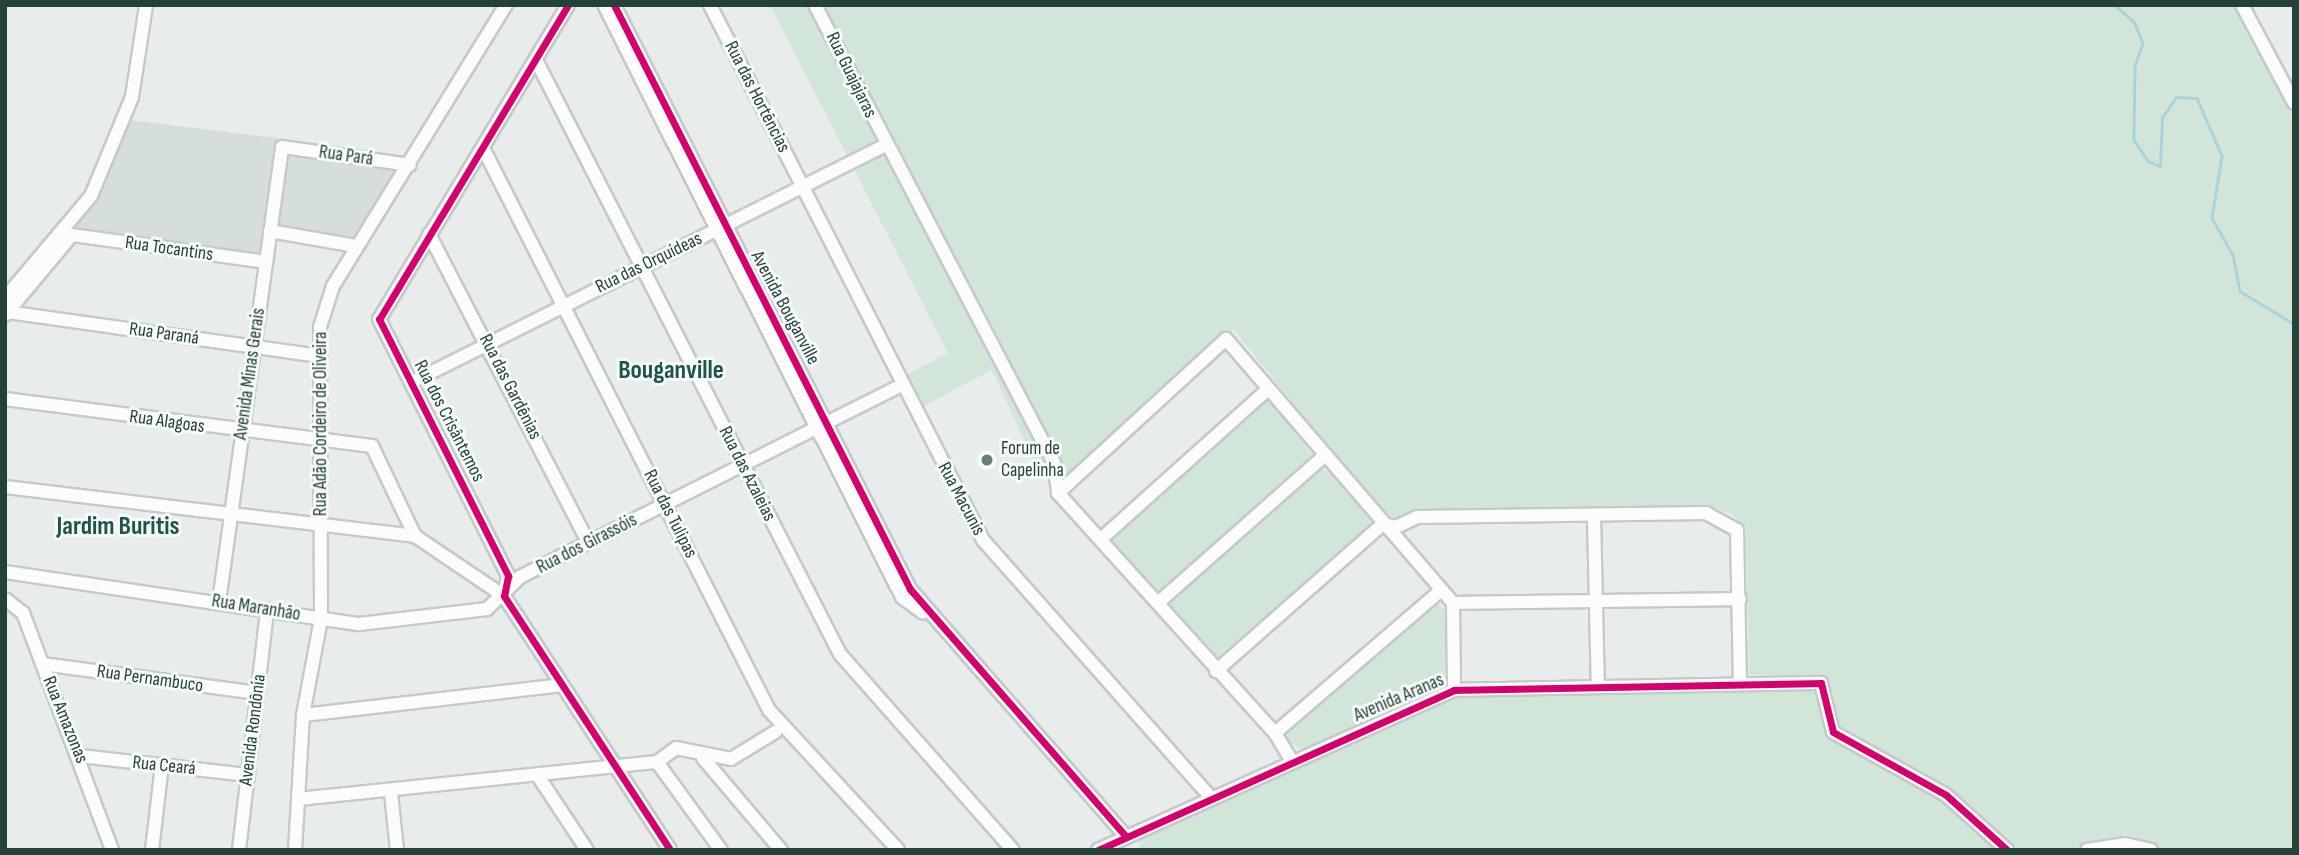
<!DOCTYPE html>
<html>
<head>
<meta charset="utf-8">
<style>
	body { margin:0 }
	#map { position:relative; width:2299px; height:855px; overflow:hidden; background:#e8edeb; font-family:"Sofia Sans Condensed",sans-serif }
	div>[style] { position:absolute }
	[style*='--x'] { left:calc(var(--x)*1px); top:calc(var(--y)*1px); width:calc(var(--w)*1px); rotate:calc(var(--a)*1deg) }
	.built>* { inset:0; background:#d6dedb }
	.green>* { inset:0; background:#d1e6d8 }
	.stream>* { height:2.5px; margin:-1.25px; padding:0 1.25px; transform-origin:1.25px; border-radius:1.25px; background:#a9d4db }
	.roads { filter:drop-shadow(2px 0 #c5cac8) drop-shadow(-2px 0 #c5cac8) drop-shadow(0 2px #c5cac8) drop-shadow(0 -2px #c5cac8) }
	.minor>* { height:12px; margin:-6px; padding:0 6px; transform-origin:6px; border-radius:6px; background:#fcfcfc }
	.cycleway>* { height:7px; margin:-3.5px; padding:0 3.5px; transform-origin:3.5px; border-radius:3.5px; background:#d6006c }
	.dots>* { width:19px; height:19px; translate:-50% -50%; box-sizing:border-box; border:4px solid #f7fbf9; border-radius:50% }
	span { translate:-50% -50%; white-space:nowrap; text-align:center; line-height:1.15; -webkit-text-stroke:6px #f7fbf9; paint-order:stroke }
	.street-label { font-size:19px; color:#24423a }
	.poi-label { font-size:19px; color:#24423a }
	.left { translate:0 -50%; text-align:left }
	.district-label { font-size:26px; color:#1f5548; font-weight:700 }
	.frame { position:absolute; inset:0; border:7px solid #24423a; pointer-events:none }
</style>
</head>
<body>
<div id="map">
	<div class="built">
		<i style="clip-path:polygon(129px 120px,277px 138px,259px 256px,73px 230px,101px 190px)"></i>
		<i style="clip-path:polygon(289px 152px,401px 168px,356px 239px,278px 228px)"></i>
	</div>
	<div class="green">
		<i style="clip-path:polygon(770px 5px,2235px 5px,2294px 120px,2294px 850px,1139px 850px,1140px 837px,1454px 695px,1828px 689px,1828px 679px,1749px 675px,1746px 531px,1733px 515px,1712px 506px,1386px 518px,1233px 329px,1065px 480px,1041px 477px,992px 370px,920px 408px,904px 376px,948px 353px)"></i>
		<i style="clip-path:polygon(1265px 400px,1272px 401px,1314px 458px,1161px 592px,1153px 591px,1116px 549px,1113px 534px)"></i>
		<i style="clip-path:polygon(1320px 469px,1334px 473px,1370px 515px,1369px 530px,1215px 659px,1170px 608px,1172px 599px)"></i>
		<i style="clip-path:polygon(1437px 604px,1448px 611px,1444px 689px,1304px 750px,1286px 741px,1290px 728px)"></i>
	</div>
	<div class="stream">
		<i style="--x:2115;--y:5;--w:27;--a:42"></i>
		<i style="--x:2135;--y:23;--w:22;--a:69"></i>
		<i style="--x:2143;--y:44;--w:23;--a:110"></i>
		<i style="--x:2135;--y:66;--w:74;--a:90.8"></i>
		<i style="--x:2134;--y:140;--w:25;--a:56"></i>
		<i style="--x:2148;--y:161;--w:13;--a:23"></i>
		<i style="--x:2160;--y:166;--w:48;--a:-87.6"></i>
		<i style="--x:2162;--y:118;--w:25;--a:-56"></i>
		<i style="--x:2176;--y:97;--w:21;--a:3"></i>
		<i style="--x:2197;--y:98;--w:63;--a:66.7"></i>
		<i style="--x:2222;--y:156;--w:63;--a:99.2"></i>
		<i style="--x:2212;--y:218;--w:43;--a:60.4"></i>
		<i style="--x:2233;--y:255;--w:37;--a:79"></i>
		<i style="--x:2240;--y:291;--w:63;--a:31.4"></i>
	</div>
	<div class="roads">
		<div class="minor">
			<i style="--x:568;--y:5;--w:366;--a:121"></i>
			<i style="--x:379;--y:319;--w:288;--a:63.3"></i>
			<i style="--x:508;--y:576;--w:20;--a:101"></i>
			<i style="--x:504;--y:596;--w:303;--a:56.8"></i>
			<i style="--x:604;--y:5;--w:663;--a:63.28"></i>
			<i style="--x:902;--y:597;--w:26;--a:37"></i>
			<i style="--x:614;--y:5;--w:655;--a:63.12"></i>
			<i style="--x:910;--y:589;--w:329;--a:48.9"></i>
			<i style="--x:710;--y:5;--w:601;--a:62.97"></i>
			<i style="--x:983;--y:540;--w:343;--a:48.5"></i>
			<i style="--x:815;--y:5;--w:517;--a:62.44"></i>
			<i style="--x:1054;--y:463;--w:30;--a:82"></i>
			<i style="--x:1058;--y:493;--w:324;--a:47.9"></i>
			<i style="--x:1275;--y:733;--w:33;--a:59"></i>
			<i style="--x:2242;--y:5;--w:111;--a:62"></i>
			<i style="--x:536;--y:60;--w:667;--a:62.9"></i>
			<i style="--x:840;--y:654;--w:261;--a:48.6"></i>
			<i style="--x:483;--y:148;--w:631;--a:63.03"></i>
			<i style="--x:769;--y:710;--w:190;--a:47.3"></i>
			<i style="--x:270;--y:231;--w:87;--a:9.9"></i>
			<i style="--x:429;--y:234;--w:347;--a:62.7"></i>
			<i style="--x:5;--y:298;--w:133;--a:-49.9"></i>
			<i style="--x:91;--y:196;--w:107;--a:-67.5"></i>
			<i style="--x:132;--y:97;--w:93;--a:-81.3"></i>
			<i style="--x:7;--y:312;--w:317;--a:8"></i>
			<i style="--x:5;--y:315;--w:104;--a:-50.1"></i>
			<i style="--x:72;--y:235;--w:196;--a:7.9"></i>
			<i style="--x:412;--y:382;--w:530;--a:-26.57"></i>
			<i style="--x:5;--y:399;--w:370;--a:7.3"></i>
			<i style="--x:372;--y:446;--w:100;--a:64.5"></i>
			<i style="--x:415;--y:536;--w:107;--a:34"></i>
			<i style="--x:5;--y:487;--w:413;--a:6.8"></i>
			<i style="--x:1058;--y:493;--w:228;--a:-42.5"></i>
			<i style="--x:1226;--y:339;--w:348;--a:49.3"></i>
			<i style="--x:1453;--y:603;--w:87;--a:89.3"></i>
			<i style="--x:1594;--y:517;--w:170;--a:88.7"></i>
			<i style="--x:1101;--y:539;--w:224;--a:-41.9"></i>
			<i style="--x:5;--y:572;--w:358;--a:8.4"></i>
			<i style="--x:359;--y:624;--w:129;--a:-6.7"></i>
			<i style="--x:487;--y:609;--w:46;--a:-44.1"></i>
			<i style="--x:520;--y:577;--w:428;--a:-26.7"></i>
			<i style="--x:5;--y:599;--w:23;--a:38"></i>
			<i style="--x:23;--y:613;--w:253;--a:69.4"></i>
			<i style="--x:219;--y:602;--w:459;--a:-82.1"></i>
			<i style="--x:282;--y:147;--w:129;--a:8"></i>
			<i style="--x:1159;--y:602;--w:222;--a:-41.5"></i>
			<i style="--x:1453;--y:603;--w:287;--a:-0.8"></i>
			<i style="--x:43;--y:664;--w:216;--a:7.7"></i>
			<i style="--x:1216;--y:671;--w:222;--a:-41.4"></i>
			<i style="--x:1383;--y:524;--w:13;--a:13"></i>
			<i style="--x:1396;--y:527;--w:23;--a:-25"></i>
			<i style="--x:1417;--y:517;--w:289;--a:-0.8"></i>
			<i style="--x:1706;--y:513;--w:35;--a:29"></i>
			<i style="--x:1737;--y:530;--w:154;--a:88.9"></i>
			<i style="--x:303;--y:715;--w:260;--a:-6.6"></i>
			<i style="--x:1275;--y:733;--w:219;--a:-40.7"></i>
			<i style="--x:80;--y:756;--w:169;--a:6.5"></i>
			<i style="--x:703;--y:758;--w:121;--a:49.7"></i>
			<i style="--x:657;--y:762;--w:109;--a:54"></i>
			<i style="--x:538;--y:776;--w:89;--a:56.5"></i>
			<i style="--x:391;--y:793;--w:57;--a:84"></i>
			<i style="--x:298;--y:799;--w:361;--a:-5.9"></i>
			<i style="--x:657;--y:762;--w:24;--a:-36"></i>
			<i style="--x:676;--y:748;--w:56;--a:11.3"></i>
			<i style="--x:731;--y:759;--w:52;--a:-31.5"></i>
			<i style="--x:152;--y:850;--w:86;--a:-83.3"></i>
			<i style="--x:239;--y:850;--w:242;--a:-83.3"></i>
			<i style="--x:295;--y:850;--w:135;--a:-86.6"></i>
			<i style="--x:303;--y:715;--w:98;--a:-79.4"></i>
			<i style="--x:321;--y:619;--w:292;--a:-90.2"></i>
			<i style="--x:320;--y:327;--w:43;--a:-72.4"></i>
			<i style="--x:333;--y:286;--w:330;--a:-58.4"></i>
			<i style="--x:1098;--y:850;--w:390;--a:-24.2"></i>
			<i style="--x:1454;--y:690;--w:367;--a:-1.1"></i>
			<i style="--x:1821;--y:683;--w:50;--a:76.2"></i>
			<i style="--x:1833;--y:732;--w:129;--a:29.1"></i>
			<i style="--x:1946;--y:795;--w:82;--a:42"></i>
			<i style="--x:2087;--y:850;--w:38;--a:-9"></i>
			<i style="--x:2125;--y:844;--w:27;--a:13"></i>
		</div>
	</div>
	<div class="cycleway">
		<i style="--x:568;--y:5;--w:366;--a:121"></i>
		<i style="--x:379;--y:319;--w:288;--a:63.3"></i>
		<i style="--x:508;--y:576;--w:20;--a:101"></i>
		<i style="--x:504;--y:596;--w:303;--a:56.8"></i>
		<i style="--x:614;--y:5;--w:655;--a:63.12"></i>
		<i style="--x:910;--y:589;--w:329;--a:48.9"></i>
		<i style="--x:1098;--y:850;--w:390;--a:-24.2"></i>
		<i style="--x:1454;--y:690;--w:367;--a:-1.1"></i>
		<i style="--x:1821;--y:683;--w:50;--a:76.2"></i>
		<i style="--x:1833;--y:732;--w:129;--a:29.1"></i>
		<i style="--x:1946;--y:795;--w:82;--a:42"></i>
	</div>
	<div class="dots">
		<i style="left:987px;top:460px;background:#697e78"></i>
	</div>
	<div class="street-label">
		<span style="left:851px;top:75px;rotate:64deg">Rua Guajajaras</span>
		<span style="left:757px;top:97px;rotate:63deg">Rua das Hortências</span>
		<span style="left:346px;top:156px;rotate:8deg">Rua Pará</span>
		<span style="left:169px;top:249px;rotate:8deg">Rua Tocantins</span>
		<span style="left:649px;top:263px;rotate:-26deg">Rua das Orquídeas</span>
		<span style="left:785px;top:308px;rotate:62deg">Avenida Bouganville</span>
		<span style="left:164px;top:334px;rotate:8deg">Rua Paraná</span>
		<span style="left:250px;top:374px;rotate:-82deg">Avenida Minas Gerais</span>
		<span style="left:510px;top:387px;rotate:63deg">Rua das Gardênias</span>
		<span style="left:449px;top:421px;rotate:63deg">Rua dos Crisântemos</span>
		<span style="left:167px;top:422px;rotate:8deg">Rua Alagoas</span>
		<span style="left:321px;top:424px;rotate:-90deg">Rua Adão Cordeiro de Oliveira</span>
		<span style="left:747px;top:474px;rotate:63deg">Rua das Azaleias</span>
		<span style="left:961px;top:499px;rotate:62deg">Rua Macunis</span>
		<span style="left:670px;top:514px;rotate:63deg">Rua das Tulipas</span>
		<span style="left:587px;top:544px;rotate:-27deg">Rua dos Girassóis</span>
		<span style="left:256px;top:608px;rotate:9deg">Rua Maranhão</span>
		<span style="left:150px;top:679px;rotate:8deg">Rua Pernambuco</span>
		<span style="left:1399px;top:698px;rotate:-23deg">Avenida Aranas</span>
		<span style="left:65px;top:720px;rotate:68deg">Rua Amazonas</span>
		<span style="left:253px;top:730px;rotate:-83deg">Avenida Rondônia</span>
		<span style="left:164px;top:766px;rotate:6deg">Rua Ceará</span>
	</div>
	<div class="poi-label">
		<span class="left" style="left:1001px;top:460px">Forum de<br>Capelinha</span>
	</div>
	<div class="district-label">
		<span style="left:671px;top:371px">Bouganville</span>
		<span style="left:118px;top:527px">Jardim Buritis</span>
	</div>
	<div class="frame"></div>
</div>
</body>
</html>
